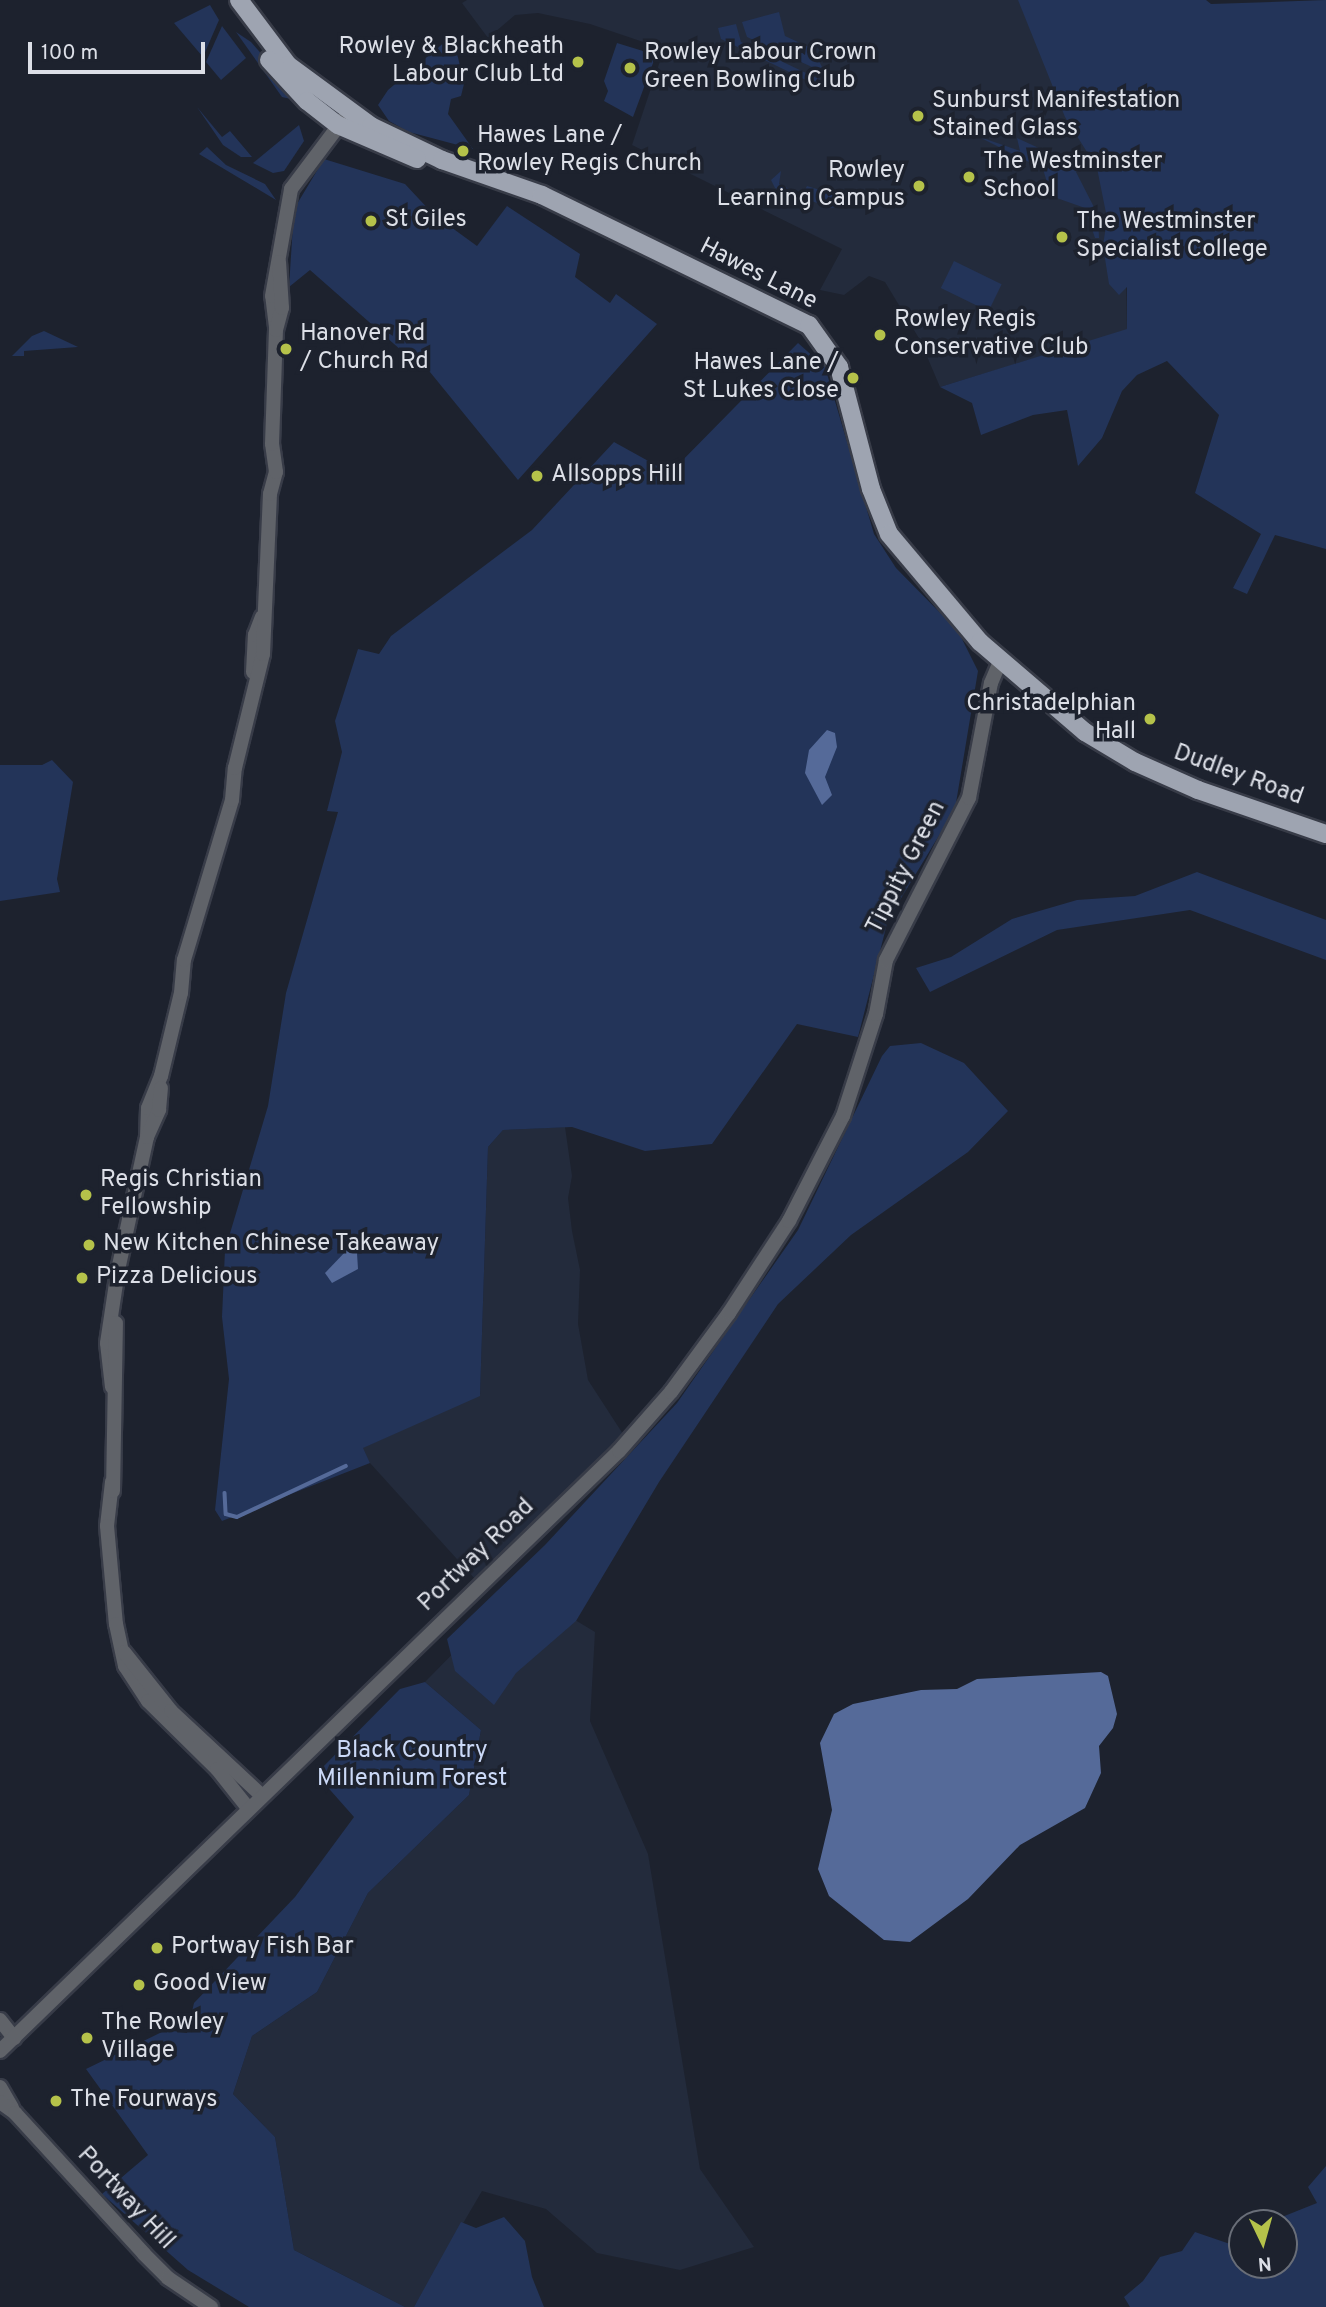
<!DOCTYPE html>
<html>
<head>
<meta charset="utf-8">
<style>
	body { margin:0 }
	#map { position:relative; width:1326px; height:2307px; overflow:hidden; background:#1d222e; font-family:Overpass,sans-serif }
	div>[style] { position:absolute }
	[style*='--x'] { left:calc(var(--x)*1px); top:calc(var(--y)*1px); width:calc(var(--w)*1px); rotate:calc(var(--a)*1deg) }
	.built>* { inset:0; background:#232b3c }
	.green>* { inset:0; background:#233459; transform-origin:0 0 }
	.water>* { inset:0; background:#556a99 }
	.stream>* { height:3.5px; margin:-1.75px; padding:0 1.75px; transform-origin:1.75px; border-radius:1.75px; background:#556a99 }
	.roads { filter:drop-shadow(2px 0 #383c48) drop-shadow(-2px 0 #383c48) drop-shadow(0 2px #383c48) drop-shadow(0 -2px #383c48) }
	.minor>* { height:14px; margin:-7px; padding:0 7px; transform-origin:7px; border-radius:7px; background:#606369 }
	.major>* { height:18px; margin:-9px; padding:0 9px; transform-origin:9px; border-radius:9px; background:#9ea4b1 }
	.dots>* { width:19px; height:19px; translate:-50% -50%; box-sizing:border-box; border:4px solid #1d222e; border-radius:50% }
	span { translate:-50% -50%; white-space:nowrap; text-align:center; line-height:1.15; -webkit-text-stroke:7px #1d222e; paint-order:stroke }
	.poi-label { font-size:24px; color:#dcdfe7 }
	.right { translate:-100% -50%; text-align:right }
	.left { translate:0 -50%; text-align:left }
	.street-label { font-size:24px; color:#dcdfe7 }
	.park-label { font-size:24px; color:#cbd9f7 }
	.north { position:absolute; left:1228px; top:2209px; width:70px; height:70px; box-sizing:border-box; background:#1d222e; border:2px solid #696e78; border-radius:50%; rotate:175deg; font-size:19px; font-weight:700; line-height:28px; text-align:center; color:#dcdfe7 }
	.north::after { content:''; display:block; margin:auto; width:24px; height:32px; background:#b5c24a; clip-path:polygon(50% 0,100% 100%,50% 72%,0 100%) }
	.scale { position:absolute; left:28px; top:42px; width:177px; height:32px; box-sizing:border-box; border:4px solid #dcdfe7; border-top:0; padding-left:9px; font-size:21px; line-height:24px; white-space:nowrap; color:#dcdfe7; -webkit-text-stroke:5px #1d222e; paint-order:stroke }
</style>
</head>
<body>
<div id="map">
	<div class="built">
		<i style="clip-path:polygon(467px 0,1032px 0,1124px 158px,1127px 330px,940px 387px,920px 340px,885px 282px,869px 276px,844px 295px,820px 290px,842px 249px,632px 145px,664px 49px,590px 24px,538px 13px,515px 15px,488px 38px,462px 3px)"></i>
		<i style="clip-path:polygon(565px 1127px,572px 1176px,568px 1198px,572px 1231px,580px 1270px,578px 1324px,588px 1380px,623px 1434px,475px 1579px,370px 1463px,362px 1448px,480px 1395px,488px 1147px,503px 1130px)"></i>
		<i style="clip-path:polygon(519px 1586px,595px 1632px,590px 1721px,648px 1854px,700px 2169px,754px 2247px,680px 2270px,597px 2253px,546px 2209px,482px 2191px,414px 2307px,405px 2307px,294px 2250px,275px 2137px,233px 2094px,252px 2036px,317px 1992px,368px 1893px,469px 1795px,481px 1730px,425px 1682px)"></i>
	</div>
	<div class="green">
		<i style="clip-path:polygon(1018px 0,1206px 0,1211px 4px,1326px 0,1326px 549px,1275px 535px,1247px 594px,1233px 588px,1261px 534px,1195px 493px,1219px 415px,1167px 361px,1137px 375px,1122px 391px,1102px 438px,1078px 466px,1067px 410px,1033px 415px,981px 435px,972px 403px,940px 387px,1127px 329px,1127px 287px,1119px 295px,1109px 284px,1103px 246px,1107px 218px,1097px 168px,1065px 117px)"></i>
		<i style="clip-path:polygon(210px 5px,219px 20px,203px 57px,174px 23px)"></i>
		<i style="clip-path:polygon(779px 12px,785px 36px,813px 49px,825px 73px,747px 37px,742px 22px)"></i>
		<i style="clip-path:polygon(736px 24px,741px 42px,825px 82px,816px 85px,721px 39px,718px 28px)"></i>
		<i style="clip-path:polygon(222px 26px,246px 58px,221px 80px,206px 62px)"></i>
		<i style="clip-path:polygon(236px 32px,251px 42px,304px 102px,282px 97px)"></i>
		<i style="clip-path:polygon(453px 35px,464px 84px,461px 96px,451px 99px,448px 114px,473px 149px,409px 132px,389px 121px,378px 105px,388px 90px)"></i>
		<i style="clip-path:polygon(617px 43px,656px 55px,633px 117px,604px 101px,608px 91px,604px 81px)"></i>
		<i style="clip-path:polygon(197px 107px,222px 137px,230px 131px,252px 157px,241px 157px,223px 145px)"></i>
		<i style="clip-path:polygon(299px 125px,304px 141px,284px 171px,273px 173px,253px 163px)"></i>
		<i style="clip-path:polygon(977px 136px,1020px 151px,1017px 138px,1080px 167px,1076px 172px,1098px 215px,1099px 238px,1095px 238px,1085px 208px,1051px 196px,1043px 169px)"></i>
		<i style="clip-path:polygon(207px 147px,226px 165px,265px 184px,276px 200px,199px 154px)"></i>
		<i style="clip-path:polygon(324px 159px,405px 184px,433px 214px,477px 246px,507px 206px,580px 254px,575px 277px,610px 303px,616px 294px,657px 324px,518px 480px,421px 361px,402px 351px,310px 270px,289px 287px,294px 209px)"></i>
		<i style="clip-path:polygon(781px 171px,779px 184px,802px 195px,807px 186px,833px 194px,841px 198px,841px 206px,831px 208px,775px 188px,771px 180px)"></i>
		<i style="left:954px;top:261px;width:53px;height:30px;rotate:26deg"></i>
		<i style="clip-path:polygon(44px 331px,78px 347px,24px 351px,24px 356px,12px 356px,32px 336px)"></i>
		<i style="clip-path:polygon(798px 343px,825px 367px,874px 534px,896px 568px,958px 631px,978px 671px,955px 809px,888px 920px,858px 1037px,797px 1024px,712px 1144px,645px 1151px,572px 1127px,503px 1130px,488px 1147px,480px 1396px,363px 1448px,370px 1463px,222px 1521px,215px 1510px,229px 1379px,222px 1317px,225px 1250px,268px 1106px,286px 993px,338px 812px,327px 811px,342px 752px,335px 721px,358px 649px,379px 654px,391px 636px,532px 530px,614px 442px,670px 473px)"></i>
		<i style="clip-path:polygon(52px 760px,73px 782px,57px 879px,60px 892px,0 901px,0 765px,42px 765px)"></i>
		<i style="clip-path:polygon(1197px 872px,1326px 920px,1326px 960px,1190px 910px,1057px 930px,930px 992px,916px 968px,951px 957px,1012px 919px,1077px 900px,1135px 896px)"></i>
		<i style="clip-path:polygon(921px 1043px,964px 1063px,1008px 1111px,968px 1152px,851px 1235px,778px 1304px,659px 1482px,576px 1621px,516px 1673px,494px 1705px,455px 1671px,447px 1639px,545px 1545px,677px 1403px,798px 1230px,882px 1056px,890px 1046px)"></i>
		<i style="clip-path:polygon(425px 1682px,481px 1730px,469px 1795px,368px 1893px,317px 1992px,252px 2036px,233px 2094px,275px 2137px,294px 2250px,405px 2307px,249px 2307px,188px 2270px,102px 2194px,148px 2155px,86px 2069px,166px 2030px,187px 2033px,194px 2003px,295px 1897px,354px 1817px,316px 1774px,400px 1689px)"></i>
		<i style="clip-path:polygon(1326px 2166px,1326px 2307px,1130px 2307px,1124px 2297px,1143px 2281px,1160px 2257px,1182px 2251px,1195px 2232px,1230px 2244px,1242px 2235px,1242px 2265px,1284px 2265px,1284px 2223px,1267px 2223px,1317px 2203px,1308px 2187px)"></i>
		<i style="clip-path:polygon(504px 2217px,525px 2241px,532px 2277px,544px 2307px,414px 2307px,461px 2222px,476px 2228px)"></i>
	</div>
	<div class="water">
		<i style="clip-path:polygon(827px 730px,835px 733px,837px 747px,825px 777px,832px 795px,822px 805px,805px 773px,809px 750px)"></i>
		<i style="clip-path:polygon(347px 1250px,357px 1253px,358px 1269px,332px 1283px,325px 1273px)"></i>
		<i style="clip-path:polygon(1101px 1672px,1108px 1676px,1117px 1714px,1113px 1728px,1099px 1746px,1101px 1773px,1085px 1808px,1020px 1845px,968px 1899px,910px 1942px,884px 1940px,829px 1896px,818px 1869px,832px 1810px,820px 1743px,834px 1714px,853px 1704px,921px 1690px,957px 1689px,977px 1679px)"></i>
	</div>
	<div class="stream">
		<i style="--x:225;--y:1493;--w:21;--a:87"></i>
		<i style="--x:226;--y:1514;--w:11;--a:15"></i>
		<i style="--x:237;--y:1517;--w:120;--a:-25.1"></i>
	</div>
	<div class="roads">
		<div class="minor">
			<i style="--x:276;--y:327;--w:31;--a:-97"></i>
			<i style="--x:272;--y:296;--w:109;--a:-79.9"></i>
			<i style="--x:291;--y:189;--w:96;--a:-53"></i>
			<i style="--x:253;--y:672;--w:37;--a:-87"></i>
			<i style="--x:255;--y:635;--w:19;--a:-69"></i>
			<i style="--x:147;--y:1137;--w:29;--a:-88"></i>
			<i style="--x:148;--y:1108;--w:35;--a:-68"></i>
			<i style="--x:161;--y:1076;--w:85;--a:-76.5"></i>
			<i style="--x:181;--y:993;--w:33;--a:-85"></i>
			<i style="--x:184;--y:960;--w:167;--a:-73.3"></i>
			<i style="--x:232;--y:800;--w:32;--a:-85"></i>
			<i style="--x:235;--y:768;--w:117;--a:-76.2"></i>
			<i style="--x:263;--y:654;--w:160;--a:-87.5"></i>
			<i style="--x:270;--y:494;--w:23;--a:-75"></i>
			<i style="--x:276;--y:472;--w:28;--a:-98"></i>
			<i style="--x:272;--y:444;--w:114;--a:-88"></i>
			<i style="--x:276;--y:330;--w:23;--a:-75"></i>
			<i style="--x:282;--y:308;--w:46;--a:-93.7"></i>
			<i style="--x:112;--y:1387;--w:44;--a:-96.5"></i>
			<i style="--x:107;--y:1343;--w:74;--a:-81.4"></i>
			<i style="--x:118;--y:1270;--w:136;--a:-77.7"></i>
			<i style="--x:147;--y:1137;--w:30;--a:-66"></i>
			<i style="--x:159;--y:1110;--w:22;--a:-85"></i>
			<i style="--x:112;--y:1482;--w:44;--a:96.5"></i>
			<i style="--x:107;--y:1526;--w:98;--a:84.8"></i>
			<i style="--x:116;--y:1624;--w:43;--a:77.9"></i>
			<i style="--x:125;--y:1666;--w:42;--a:56.7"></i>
			<i style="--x:148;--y:1701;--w:97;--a:44.6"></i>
			<i style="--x:217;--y:1769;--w:50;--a:51.5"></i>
			<i style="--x:113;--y:1491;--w:168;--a:-89"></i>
			<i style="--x:124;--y:1652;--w:75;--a:51.5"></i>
			<i style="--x:171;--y:1711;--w:123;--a:43"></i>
			<i style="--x:0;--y:2020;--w:23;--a:52"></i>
			<i style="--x:0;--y:2051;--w:862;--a:-44.11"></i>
			<i style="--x:619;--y:1451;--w:79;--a:-48.6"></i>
			<i style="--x:671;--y:1392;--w:98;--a:-53.7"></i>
			<i style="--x:729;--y:1313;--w:110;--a:-56.9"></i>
			<i style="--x:789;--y:1221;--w:118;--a:-62.8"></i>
			<i style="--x:843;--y:1116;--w:107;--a:-72.1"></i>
			<i style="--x:876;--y:1014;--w:55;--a:-79.5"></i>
			<i style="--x:886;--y:960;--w:182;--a:-62.9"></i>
			<i style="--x:969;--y:798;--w:117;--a:-79.2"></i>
			<i style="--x:991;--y:683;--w:23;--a:-67"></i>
			<i style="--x:0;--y:2087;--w:24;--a:60"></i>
			<i style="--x:0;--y:2102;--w:19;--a:36"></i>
			<i style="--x:15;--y:2113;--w:191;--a:47.5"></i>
			<i style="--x:144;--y:2254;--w:34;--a:45"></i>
			<i style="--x:168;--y:2278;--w:52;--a:34"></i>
		</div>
		<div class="major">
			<i style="--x:239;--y:0;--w:81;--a:53"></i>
			<i style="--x:288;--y:65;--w:103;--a:36.3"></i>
			<i style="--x:371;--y:126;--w:79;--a:25.6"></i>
			<i style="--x:442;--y:160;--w:106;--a:19.3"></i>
			<i style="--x:542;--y:195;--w:297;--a:26"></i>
			<i style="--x:809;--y:325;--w:52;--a:54.5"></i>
			<i style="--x:839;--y:367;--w:126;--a:75.3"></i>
			<i style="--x:871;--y:489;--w:48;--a:68.2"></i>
			<i style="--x:889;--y:534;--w:141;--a:49.9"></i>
			<i style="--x:980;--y:642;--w:138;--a:40.6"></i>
			<i style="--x:1085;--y:732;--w:58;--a:31"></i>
			<i style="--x:1135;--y:762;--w:69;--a:24"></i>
			<i style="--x:1198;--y:790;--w:135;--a:19"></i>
			<i style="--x:269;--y:60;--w:56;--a:47.2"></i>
			<i style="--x:307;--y:101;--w:39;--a:38"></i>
			<i style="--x:338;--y:125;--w:86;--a:23.3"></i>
		</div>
	</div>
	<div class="dots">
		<i style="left:578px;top:62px;background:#b5c24a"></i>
		<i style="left:630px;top:68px;background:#b5c24a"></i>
		<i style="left:918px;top:116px;background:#b5c24a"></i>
		<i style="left:463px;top:151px;background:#b5c24a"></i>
		<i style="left:969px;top:177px;background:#b5c24a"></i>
		<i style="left:919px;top:186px;background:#b5c24a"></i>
		<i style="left:371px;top:221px;background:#b5c24a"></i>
		<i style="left:1062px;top:237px;background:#b5c24a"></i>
		<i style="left:880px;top:335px;background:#b5c24a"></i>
		<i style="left:286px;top:349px;background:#b5c24a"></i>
		<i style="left:853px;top:378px;background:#b5c24a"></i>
		<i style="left:537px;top:476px;background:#b5c24a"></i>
		<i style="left:1150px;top:719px;background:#b5c24a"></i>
		<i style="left:86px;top:1195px;background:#b5c24a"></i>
		<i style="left:89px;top:1245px;background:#b5c24a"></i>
		<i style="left:82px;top:1278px;background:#b5c24a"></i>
		<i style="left:157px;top:1948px;background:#b5c24a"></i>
		<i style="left:139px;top:1985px;background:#b5c24a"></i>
		<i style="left:87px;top:2038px;background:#b5c24a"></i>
		<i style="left:56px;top:2101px;background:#b5c24a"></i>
	</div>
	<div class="poi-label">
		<span class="right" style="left:564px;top:62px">Rowley &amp; Blackheath<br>Labour Club Ltd</span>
		<span class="left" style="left:644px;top:68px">Rowley Labour Crown<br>Green Bowling Club</span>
		<span class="left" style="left:932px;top:116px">Sunburst Manifestation<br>Stained Glass</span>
		<span class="left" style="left:477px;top:151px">Hawes Lane /<br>Rowley Regis Church</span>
		<span class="left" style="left:983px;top:177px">The Westminster<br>School</span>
		<span class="right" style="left:905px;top:186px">Rowley<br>Learning Campus</span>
		<span class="left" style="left:385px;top:221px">St Giles</span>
		<span class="left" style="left:1076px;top:237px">The Westminster<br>Specialist College</span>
		<span class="left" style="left:894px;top:335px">Rowley Regis<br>Conservative Club</span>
		<span class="left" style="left:300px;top:349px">Hanover Rd<br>/ Church Rd</span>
		<span class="right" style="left:839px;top:378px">Hawes Lane /<br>St Lukes Close</span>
		<span class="left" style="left:551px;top:476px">Allsopps Hill</span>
		<span class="right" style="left:1136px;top:719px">Christadelphian<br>Hall</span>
		<span class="left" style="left:100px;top:1195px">Regis Christian<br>Fellowship</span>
		<span class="left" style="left:103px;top:1245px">New Kitchen Chinese Takeaway</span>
		<span class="left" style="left:96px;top:1278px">Pizza Delicious</span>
		<span class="left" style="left:171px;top:1948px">Portway Fish Bar</span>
		<span class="left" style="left:153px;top:1985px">Good View</span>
		<span class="left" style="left:101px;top:2038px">The Rowley<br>Village</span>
		<span class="left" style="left:70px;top:2101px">The Fourways</span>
	</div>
	<div class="street-label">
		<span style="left:758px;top:275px;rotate:27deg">Hawes Lane</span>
		<span style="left:1238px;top:776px;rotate:20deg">Dudley Road</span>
		<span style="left:907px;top:868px;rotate:-63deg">Tippity Green</span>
		<span style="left:477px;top:1556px;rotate:-44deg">Portway Road</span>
		<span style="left:125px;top:2199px;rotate:47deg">Portway Hill</span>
	</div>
	<div class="park-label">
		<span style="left:412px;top:1766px">Black Country<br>Millennium Forest</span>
	</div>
	<div class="north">N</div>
	<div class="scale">100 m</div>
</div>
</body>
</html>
